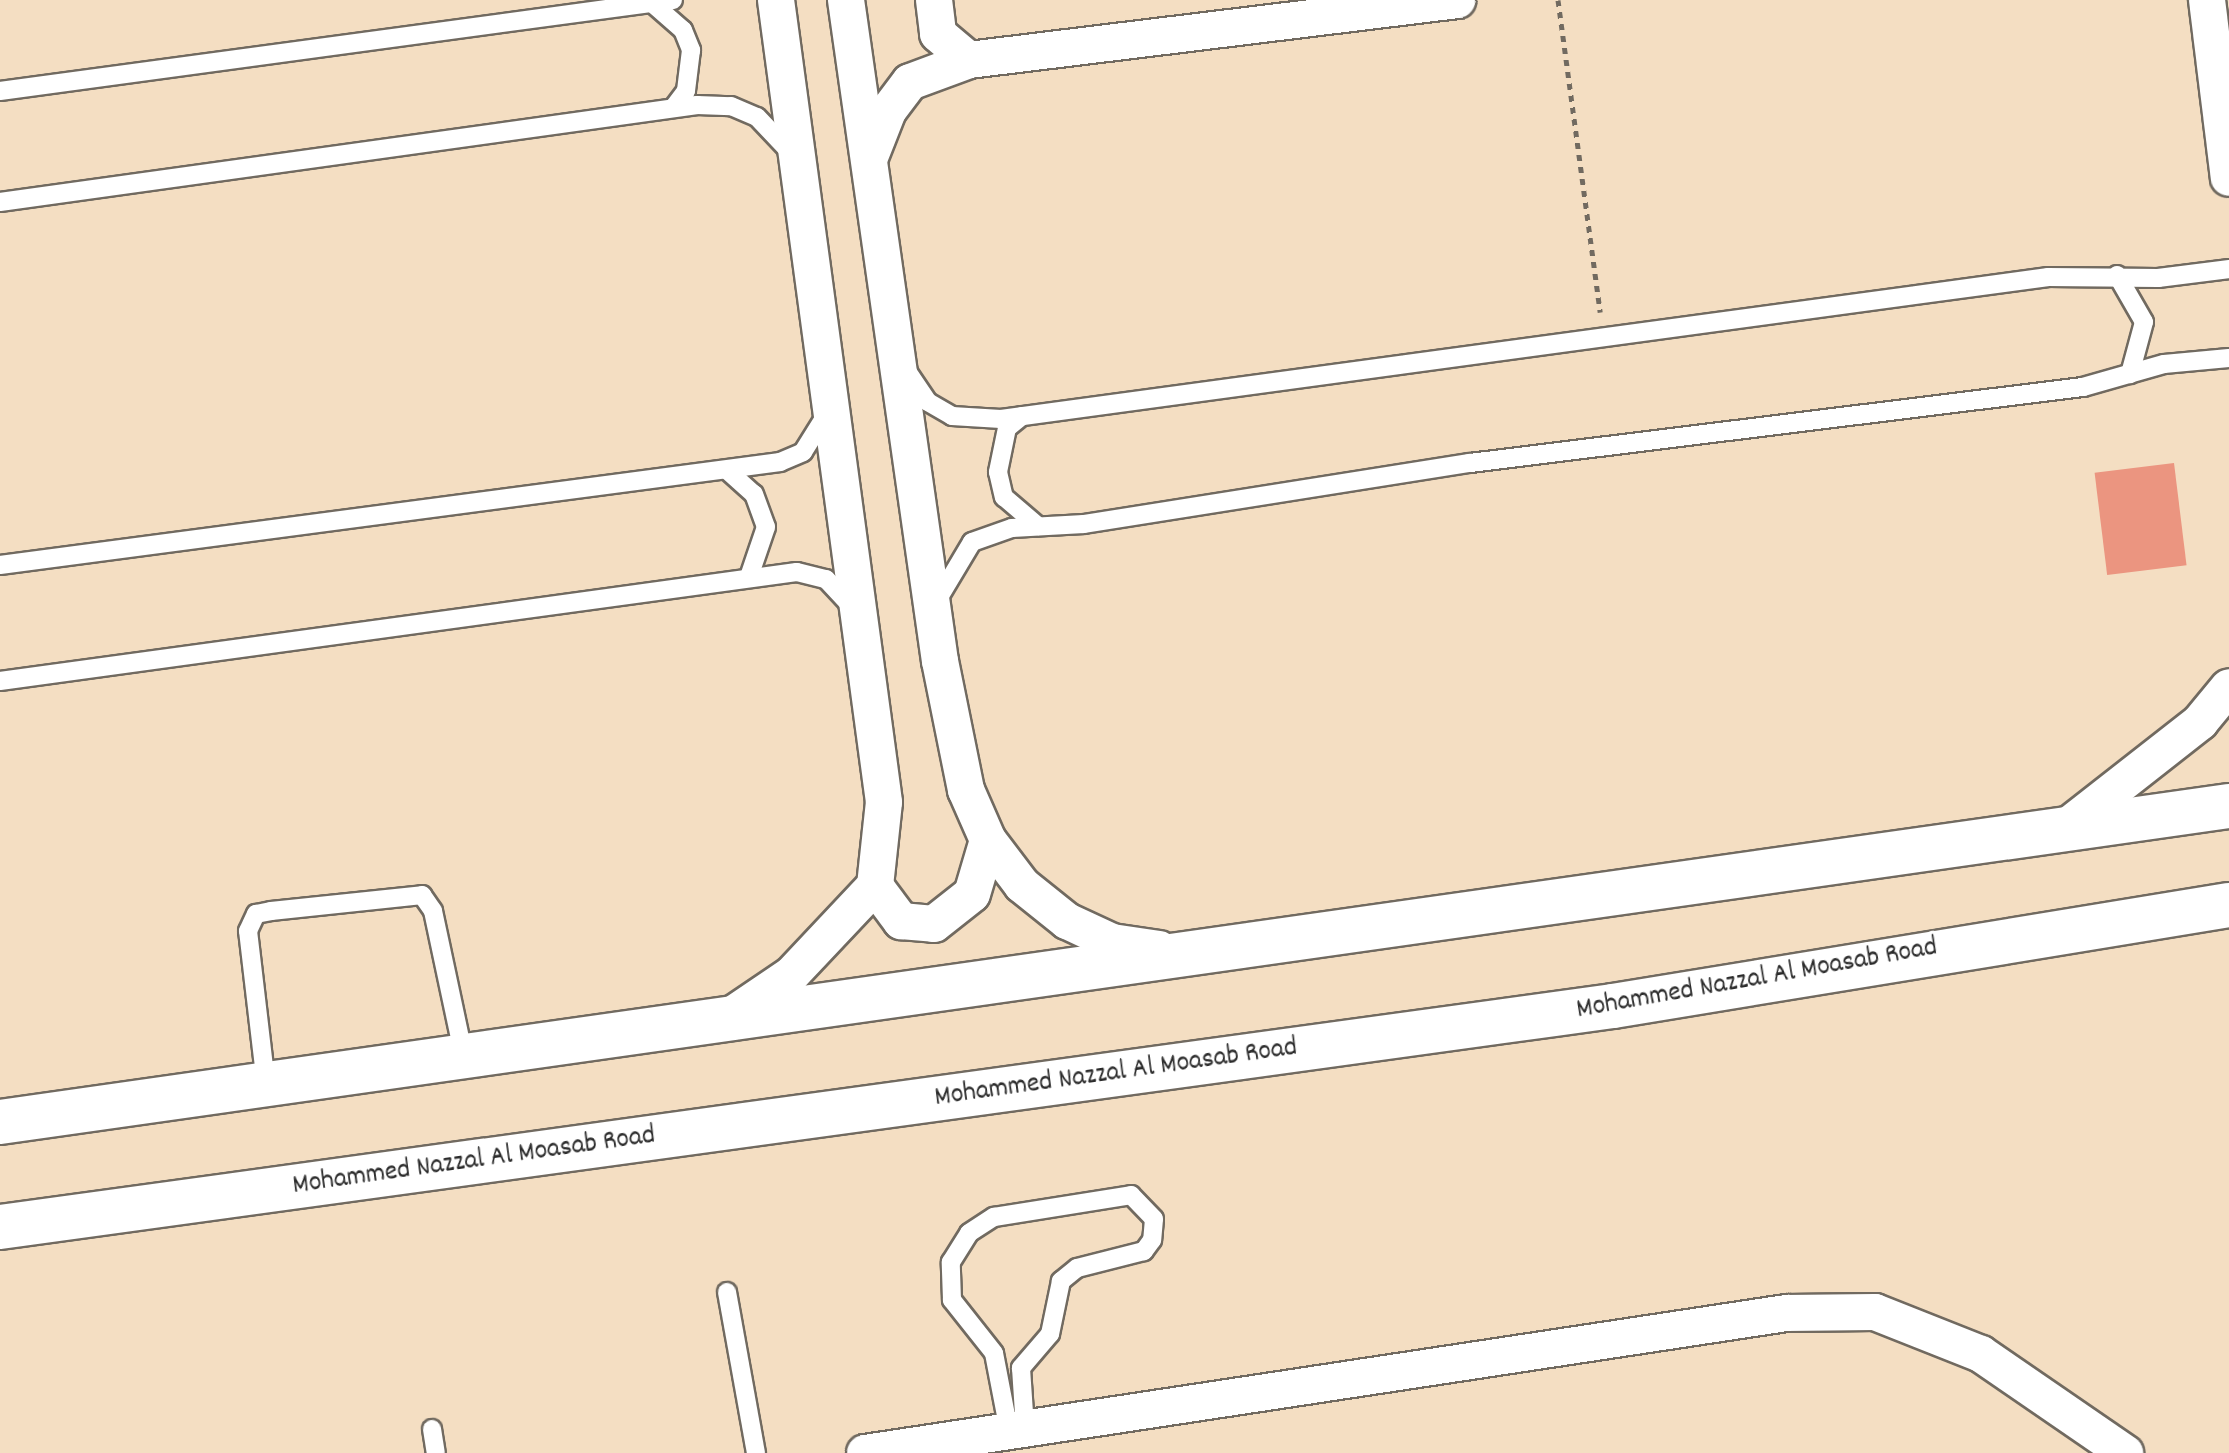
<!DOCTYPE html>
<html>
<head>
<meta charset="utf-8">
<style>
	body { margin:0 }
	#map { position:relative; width:2229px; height:1453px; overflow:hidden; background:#f4dec2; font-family:Dekko,sans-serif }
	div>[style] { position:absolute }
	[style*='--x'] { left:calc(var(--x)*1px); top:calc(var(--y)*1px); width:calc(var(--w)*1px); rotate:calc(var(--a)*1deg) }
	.building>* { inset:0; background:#eb9580; transform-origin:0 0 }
	.path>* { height:5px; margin-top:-2.5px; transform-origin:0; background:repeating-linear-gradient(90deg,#716a60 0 6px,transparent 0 12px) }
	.roads { filter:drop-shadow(2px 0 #716a60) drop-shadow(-2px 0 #716a60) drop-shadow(0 2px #716a60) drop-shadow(0 -2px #716a60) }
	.service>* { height:18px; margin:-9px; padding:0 9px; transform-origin:9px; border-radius:9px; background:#fff }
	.minor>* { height:36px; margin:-18px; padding:0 18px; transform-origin:18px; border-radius:18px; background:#fff }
	.tertiary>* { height:44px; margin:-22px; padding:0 22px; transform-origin:22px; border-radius:22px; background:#fff }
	span { translate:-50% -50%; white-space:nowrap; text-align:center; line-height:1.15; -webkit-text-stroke:6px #fff; paint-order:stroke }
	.street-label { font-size:28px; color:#2b2b2b }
</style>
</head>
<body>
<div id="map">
	<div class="building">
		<i style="left:2174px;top:463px;width:103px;height:80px;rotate:83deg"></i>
	</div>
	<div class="path">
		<i style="--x:1558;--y:0;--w:315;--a:82.3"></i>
	</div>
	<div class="roads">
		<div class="service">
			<i style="--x:652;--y:3;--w:41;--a:41.1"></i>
			<i style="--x:683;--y:30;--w:22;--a:68"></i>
			<i style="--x:691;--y:50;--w:41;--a:97"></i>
			<i style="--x:686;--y:91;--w:21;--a:127"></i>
			<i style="--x:0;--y:91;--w:679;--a:-7.7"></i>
			<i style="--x:0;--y:202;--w:704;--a:-7.92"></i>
			<i style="--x:697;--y:105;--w:34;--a:2"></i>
			<i style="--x:731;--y:106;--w:28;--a:23"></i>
			<i style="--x:757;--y:117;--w:51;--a:46.6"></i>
			<i style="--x:2117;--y:275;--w:54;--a:60.1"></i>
			<i style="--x:2144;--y:322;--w:54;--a:105.1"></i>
			<i style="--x:905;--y:368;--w:41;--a:55.9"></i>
			<i style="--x:928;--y:402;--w:28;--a:30"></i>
			<i style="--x:952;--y:416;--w:49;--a:3.5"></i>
			<i style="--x:1001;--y:419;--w:1057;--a:-7.72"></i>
			<i style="--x:2048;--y:277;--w:110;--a:0.5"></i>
			<i style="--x:2158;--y:278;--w:72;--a:-7.2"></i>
			<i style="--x:1022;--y:416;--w:19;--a:141"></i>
			<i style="--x:1007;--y:428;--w:45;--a:101.6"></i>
			<i style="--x:998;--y:472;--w:26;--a:77"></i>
			<i style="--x:1004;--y:497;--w:45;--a:40.5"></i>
			<i style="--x:727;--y:470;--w:36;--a:42"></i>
			<i style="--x:754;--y:494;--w:35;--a:70"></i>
			<i style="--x:766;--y:527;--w:53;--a:108.8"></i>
			<i style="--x:0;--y:565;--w:787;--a:-7.52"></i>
			<i style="--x:780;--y:462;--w:25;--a:-23"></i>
			<i style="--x:803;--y:452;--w:44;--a:-58.1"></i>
			<i style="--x:938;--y:599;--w:66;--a:-59.2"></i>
			<i style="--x:972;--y:542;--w:42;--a:-19.3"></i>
			<i style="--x:1012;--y:528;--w:72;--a:-3.2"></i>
			<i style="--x:1084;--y:524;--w:391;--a:-9"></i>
			<i style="--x:1470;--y:463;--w:618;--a:-7.07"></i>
			<i style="--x:2083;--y:387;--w:84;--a:-15.9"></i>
			<i style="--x:2164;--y:364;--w:65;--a:-5.3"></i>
			<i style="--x:0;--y:681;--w:804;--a:-7.79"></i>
			<i style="--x:797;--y:572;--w:30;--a:14"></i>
			<i style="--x:826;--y:579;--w:40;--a:47"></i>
			<i style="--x:266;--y:1084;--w:154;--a:-96.7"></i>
			<i style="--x:248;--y:931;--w:19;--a:-65"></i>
			<i style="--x:256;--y:914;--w:15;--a:-11"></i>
			<i style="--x:271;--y:911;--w:152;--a:-6"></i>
			<i style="--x:422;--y:895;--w:19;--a:55"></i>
			<i style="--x:433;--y:911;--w:149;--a:78"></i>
			<i style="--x:727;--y:1292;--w:164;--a:79.8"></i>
			<i style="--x:432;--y:1429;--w:24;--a:81"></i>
			<i style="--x:1009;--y:1431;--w:79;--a:-100.9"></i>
			<i style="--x:994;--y:1353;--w:68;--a:-128.4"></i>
			<i style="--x:952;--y:1300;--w:38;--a:-92"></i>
			<i style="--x:951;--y:1262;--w:34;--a:-58"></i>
			<i style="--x:969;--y:1233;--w:30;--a:-33"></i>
			<i style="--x:994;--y:1217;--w:139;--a:-9.1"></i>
			<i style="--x:1131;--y:1195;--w:33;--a:46"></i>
			<i style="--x:1154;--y:1219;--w:21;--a:95"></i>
			<i style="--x:1152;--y:1240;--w:14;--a:126"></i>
			<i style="--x:1144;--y:1251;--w:69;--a:165.8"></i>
			<i style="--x:1077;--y:1268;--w:21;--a:141"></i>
			<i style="--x:1061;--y:1281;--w:54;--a:101.7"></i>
			<i style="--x:1050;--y:1334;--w:45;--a:130.5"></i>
			<i style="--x:1021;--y:1368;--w:60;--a:86.2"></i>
		</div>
		<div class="minor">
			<i style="--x:846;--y:0;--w:668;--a:81.91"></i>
			<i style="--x:940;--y:661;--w:132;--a:78.6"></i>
			<i style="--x:966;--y:790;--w:55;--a:66.3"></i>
			<i style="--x:988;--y:840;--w:56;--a:52.9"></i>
			<i style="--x:1022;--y:885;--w:58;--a:38.7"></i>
			<i style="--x:1067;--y:921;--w:50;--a:25"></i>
			<i style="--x:1112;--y:942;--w:48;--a:8.5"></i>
			<i style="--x:934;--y:0;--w:34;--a:83"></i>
			<i style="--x:938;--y:34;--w:40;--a:40"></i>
			<i style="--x:2207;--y:0;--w:179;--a:83"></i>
			<i style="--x:870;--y:157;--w:49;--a:-68.6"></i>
			<i style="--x:888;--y:111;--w:36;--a:-53"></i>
			<i style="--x:910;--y:82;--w:63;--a:-20.4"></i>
			<i style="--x:969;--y:60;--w:492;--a:-7"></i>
			<i style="--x:2065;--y:828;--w:172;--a:-38.1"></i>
			<i style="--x:2200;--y:722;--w:45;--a:-50.4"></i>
			<i style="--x:875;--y:886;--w:44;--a:53.4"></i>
			<i style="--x:901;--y:921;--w:33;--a:5"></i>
			<i style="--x:934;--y:924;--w:48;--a:-38.3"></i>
			<i style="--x:972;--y:894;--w:56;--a:-73.5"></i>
			<i style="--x:726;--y:1019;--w:78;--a:-34.1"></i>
			<i style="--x:791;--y:975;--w:122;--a:-46.7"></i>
			<i style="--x:875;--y:886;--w:84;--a:-83.9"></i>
			<i style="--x:884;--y:802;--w:809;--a:-97.67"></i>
			<i style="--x:865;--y:1453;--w:932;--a:-8.64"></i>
			<i style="--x:1786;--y:1313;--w:89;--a:-0.6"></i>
			<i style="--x:1875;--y:1312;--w:114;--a:21.6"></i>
			<i style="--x:1981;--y:1354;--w:175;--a:34.5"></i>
		</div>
		<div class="tertiary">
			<i style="--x:0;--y:1122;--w:2251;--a:-8.07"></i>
			<i style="--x:0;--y:1227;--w:1628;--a:-7.8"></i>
			<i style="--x:1613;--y:1006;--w:624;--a:-9.31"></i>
		</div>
	</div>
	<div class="street-label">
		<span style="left:1757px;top:980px;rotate:-10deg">Mohammed Nazzal Al Moasab Road</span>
		<span style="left:1116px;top:1074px;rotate:-8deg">Mohammed Nazzal Al Moasab Road</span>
		<span style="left:474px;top:1162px;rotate:-8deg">Mohammed Nazzal Al Moasab Road</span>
	</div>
</div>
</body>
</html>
